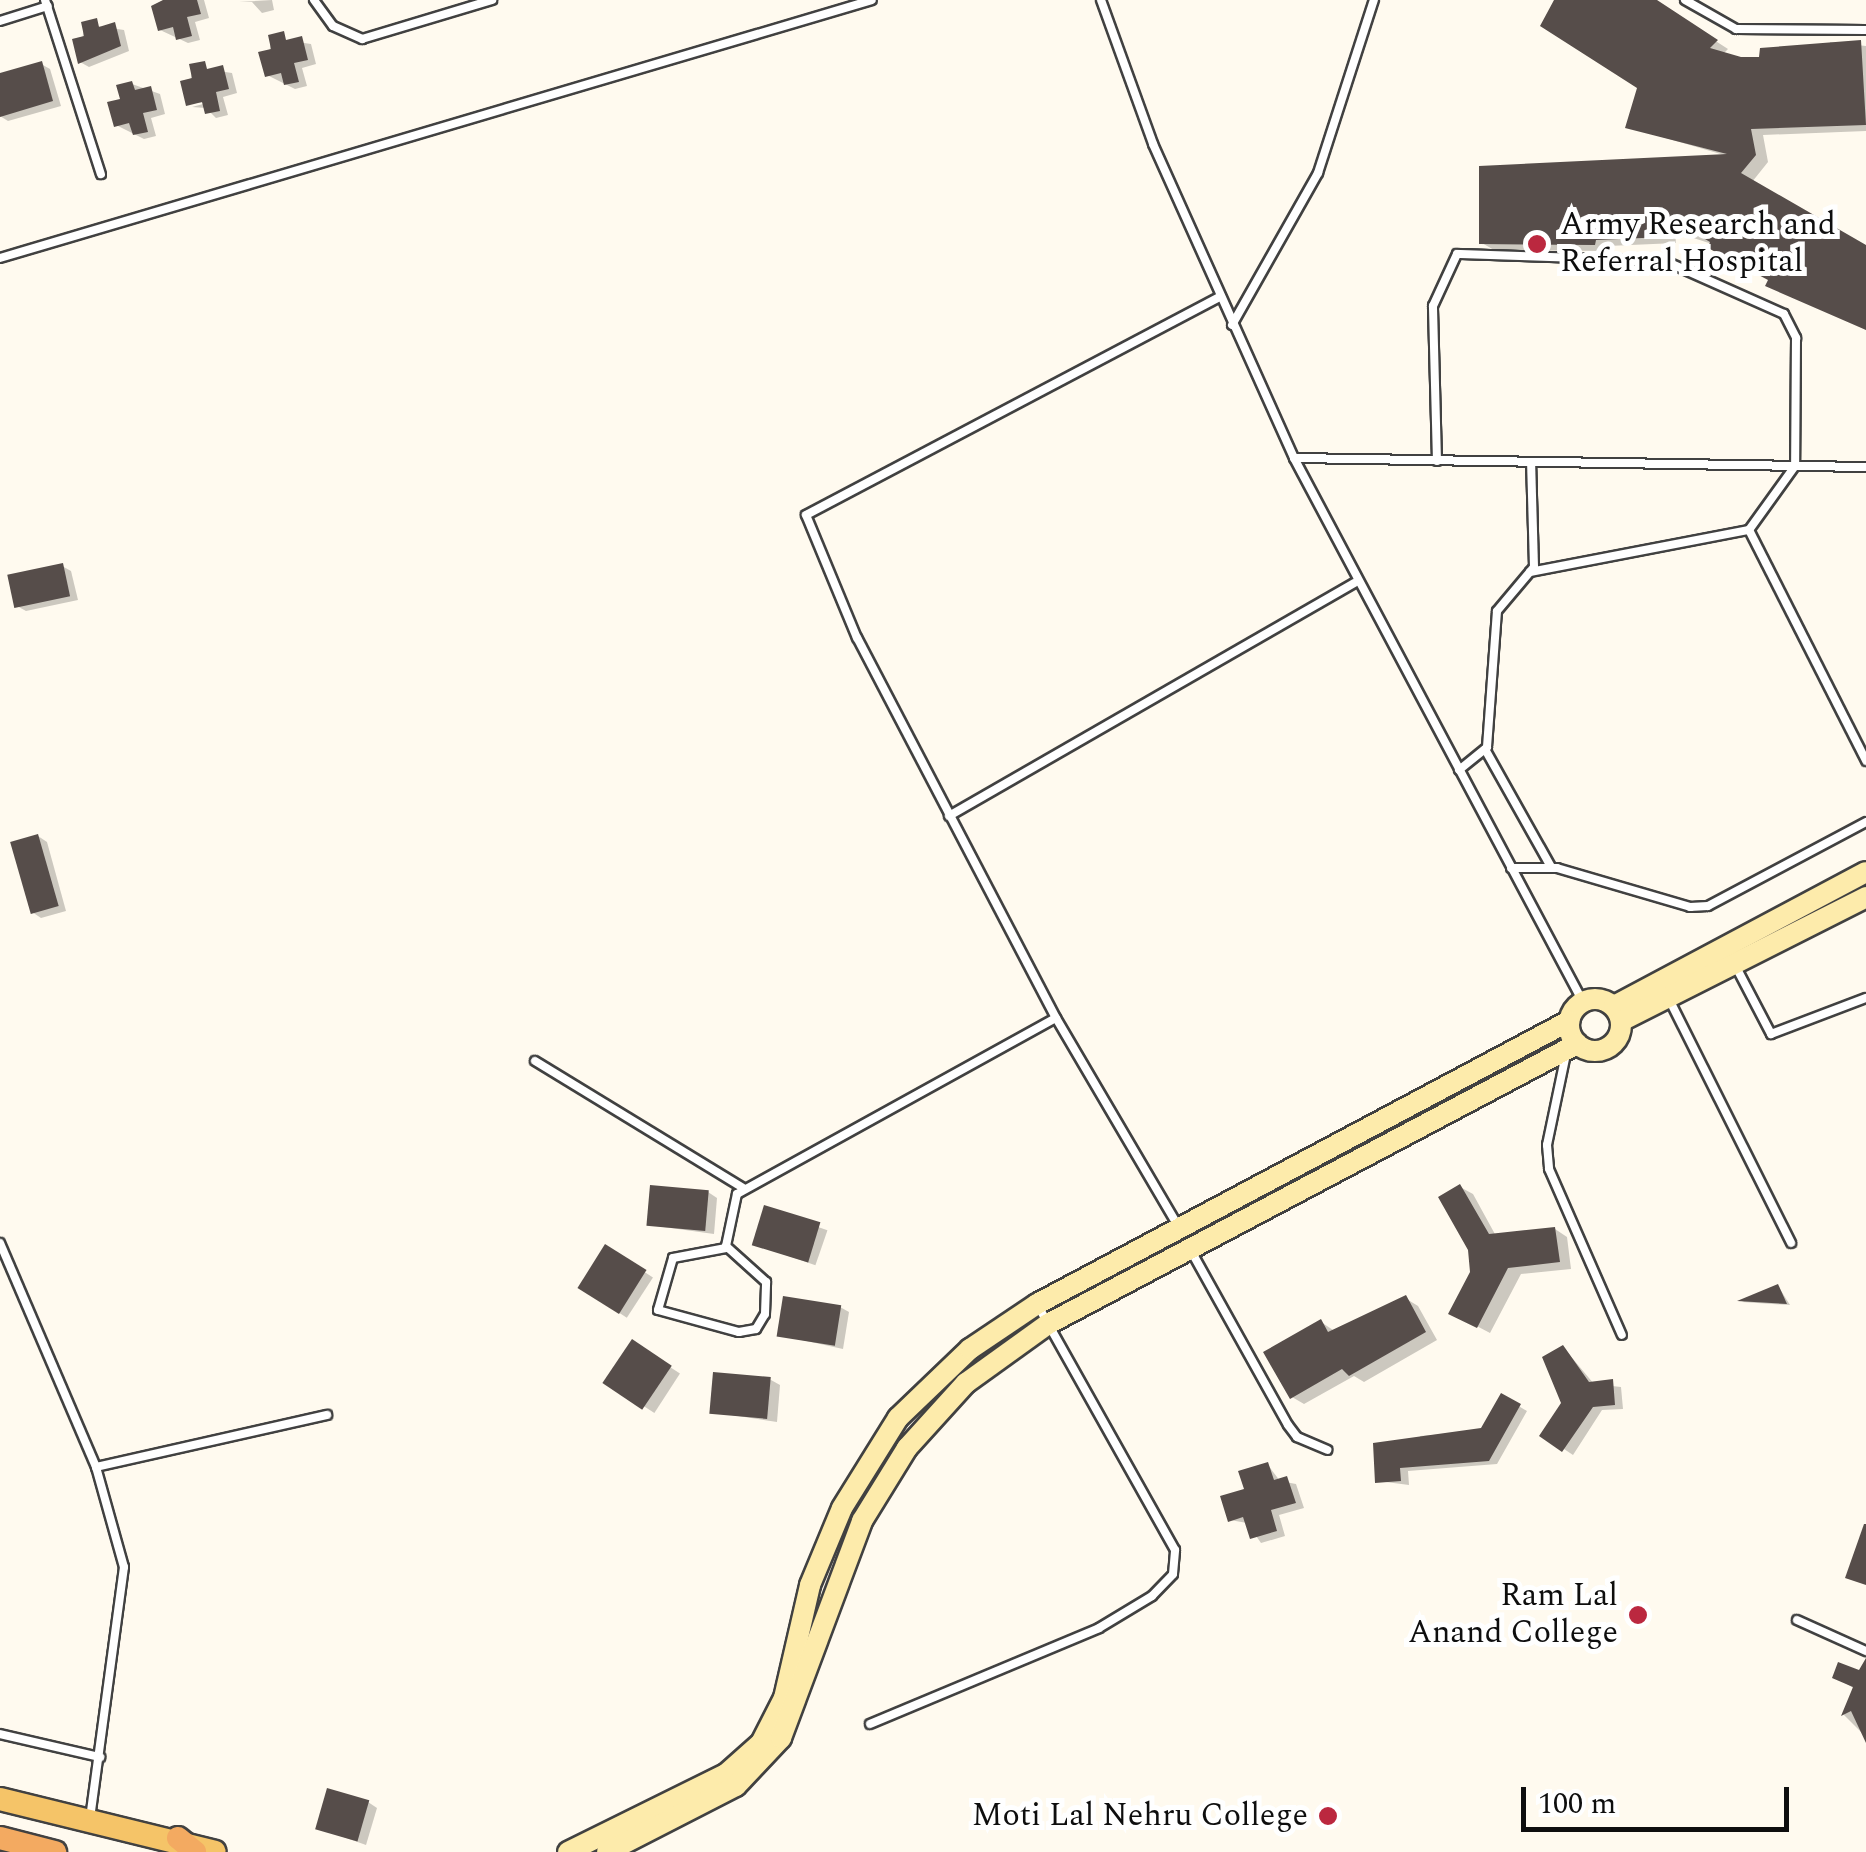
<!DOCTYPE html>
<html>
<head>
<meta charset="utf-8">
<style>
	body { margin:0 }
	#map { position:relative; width:1866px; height:1852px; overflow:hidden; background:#fffaef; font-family:Spectral,serif }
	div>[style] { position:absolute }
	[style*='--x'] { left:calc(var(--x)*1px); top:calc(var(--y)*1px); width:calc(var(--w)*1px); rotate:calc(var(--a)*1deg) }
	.shadow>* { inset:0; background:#0003; transform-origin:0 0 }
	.building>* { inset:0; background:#564d4a; transform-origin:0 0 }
	.roads { filter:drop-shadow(2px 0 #414141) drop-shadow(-2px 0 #414141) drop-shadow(0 2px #414141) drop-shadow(0 -2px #414141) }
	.service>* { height:8px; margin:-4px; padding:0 4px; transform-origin:4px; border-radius:4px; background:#fff }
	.secondary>* { height:20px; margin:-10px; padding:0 10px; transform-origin:10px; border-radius:10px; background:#fdebab }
	.secondary>.ring { margin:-10px; padding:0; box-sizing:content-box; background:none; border:20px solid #fdebab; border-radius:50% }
	.primary>* { height:22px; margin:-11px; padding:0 11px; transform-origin:11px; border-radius:11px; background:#f5c468 }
	.trunk>* { height:22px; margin:-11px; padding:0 11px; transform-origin:11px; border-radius:11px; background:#f3aa61 }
	.dots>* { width:28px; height:28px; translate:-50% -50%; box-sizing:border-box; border:5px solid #fff; border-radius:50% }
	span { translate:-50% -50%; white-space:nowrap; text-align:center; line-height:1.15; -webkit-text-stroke:10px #fff; paint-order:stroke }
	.poi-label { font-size:32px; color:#0e0e0e }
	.left { translate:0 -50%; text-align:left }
	.right { translate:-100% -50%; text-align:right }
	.scale { position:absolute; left:1521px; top:1787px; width:268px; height:45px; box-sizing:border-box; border:5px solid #0e0e0e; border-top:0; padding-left:12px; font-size:30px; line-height:35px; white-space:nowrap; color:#0e0e0e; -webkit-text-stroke:8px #fff; paint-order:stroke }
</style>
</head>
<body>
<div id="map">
	<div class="shadow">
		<i style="clip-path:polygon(166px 0,204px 0,209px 18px,195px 22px,200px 40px,188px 43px,160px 30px)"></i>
		<i style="clip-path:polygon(272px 0,274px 10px,262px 13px,252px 2px,239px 2px)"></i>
		<i style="clip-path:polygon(1557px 0,1652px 0,1728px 49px,1723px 54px,1740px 60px,1830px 50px,1830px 42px,1866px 46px,1866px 131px,1763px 135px,1768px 162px,1752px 182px,1866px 248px,1866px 330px,1712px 244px,1675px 232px,1676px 243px,1608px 246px,1608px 251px,1494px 250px,1482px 243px,1724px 155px,1628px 127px,1640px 87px)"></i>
		<i style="clip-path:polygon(84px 24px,124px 30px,129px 51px,89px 67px,80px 62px)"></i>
		<i style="clip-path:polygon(271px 38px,311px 44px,316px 64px,302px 68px,307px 86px,295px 89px,267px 75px)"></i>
		<i style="clip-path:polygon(41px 64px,50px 69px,61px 106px,8px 121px,0 116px,0 76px)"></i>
		<i style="clip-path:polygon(192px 67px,232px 73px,237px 93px,223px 97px,228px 115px,216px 118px,206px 108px,192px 107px,214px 101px,188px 104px)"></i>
		<i style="clip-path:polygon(132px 84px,160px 94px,165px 114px,151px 118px,156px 136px,144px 139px,116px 125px)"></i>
		<i style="clip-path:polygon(62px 566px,71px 571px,78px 600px,26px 611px,17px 606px)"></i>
		<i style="clip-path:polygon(38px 836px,47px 842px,66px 911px,41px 918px,32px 912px)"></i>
		<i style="clip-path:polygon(1460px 1187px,1473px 1194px,1496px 1236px,1555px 1229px,1567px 1237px,1571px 1269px,1521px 1274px,1490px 1333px,1452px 1313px,1472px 1272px)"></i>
		<i style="clip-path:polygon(708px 1192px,717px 1198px,714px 1234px,649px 1225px)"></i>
		<i style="left:766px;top:1209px;width:65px;height:37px;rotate:19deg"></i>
		<i style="left:606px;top:1247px;width:56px;height:48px;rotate:33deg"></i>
		<i style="clip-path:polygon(1778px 1286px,1790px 1305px,1742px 1302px)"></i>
		<i style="clip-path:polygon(1405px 1298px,1418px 1306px,1437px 1340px,1364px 1382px,1354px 1376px,1304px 1404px,1292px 1397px,1321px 1322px,1333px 1330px)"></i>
		<i style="clip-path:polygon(840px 1307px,849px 1312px,843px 1349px,779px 1335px)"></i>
		<i style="left:633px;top:1343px;width:56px;height:47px;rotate:33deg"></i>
		<i style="clip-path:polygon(1563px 1347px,1594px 1384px,1621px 1387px,1623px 1409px,1602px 1410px,1573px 1455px,1543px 1435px,1564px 1403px)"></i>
		<i style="clip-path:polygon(771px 1380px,780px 1385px,777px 1422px,712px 1412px)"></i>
		<i style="clip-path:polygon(1502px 1396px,1527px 1411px,1497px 1464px,1408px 1471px,1409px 1485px,1378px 1481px,1421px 1443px,1420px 1436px,1483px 1431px)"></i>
		<i style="clip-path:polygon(1268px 1465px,1280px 1481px,1296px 1484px,1304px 1508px,1279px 1515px,1285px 1536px,1261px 1543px,1247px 1523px,1230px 1520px)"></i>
		<i style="clip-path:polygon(1866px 1675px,1866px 1737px,1844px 1715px,1855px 1689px,1835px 1677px)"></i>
		<i style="clip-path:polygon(368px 1802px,377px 1808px,366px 1845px,318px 1828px)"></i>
	</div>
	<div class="building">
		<i style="clip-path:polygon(163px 0,197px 0,201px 14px,187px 17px,192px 36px,176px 40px,173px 27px,158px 31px,151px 6px)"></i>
		<i style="clip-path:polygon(1554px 0,1657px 0,1718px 40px,1710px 48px,1741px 57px,1759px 57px,1760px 48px,1861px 40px,1866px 125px,1751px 129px,1756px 155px,1741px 173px,1866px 245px,1866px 330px,1765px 286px,1768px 280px,1708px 248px,1710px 242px,1695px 233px,1663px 227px,1665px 237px,1596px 240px,1595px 245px,1479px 244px,1479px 166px,1727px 154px,1625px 128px,1637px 88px,1540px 26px)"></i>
		<i style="clip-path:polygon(97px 18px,99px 27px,115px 22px,121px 46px,78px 64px,72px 39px,84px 36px,81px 22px)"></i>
		<i style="clip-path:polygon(284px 31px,286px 40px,302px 36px,308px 60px,294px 63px,299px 82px,284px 85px,281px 73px,265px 77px,258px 52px,271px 49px,268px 35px)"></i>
		<i style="clip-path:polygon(42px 61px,53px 101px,0 117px,0 73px)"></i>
		<i style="clip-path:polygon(205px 61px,207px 69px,223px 65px,229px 89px,216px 92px,220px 111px,205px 114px,202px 102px,186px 106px,180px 81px,192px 78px,189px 64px)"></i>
		<i style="clip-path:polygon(132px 81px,135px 90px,151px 86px,157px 110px,143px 113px,148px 132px,133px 135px,129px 123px,114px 127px,107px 102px,120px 99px,116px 85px)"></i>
		<i style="left:63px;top:563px;width:34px;height:57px;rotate:78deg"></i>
		<i style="left:38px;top:834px;width:75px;height:29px;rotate:74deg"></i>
		<i style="clip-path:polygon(1460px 1184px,1489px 1234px,1555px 1227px,1560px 1262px,1508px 1268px,1477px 1328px,1448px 1314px,1470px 1272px,1468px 1250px,1438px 1197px)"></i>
		<i style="left:650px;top:1185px;width:59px;height:41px;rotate:5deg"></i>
		<i style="left:764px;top:1205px;width:59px;height:42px;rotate:17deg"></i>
		<i style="left:605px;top:1244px;width:49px;height:52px;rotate:32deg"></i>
		<i style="clip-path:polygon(1778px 1284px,1787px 1304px,1737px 1301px)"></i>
		<i style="clip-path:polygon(1406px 1295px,1426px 1332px,1349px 1376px,1342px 1369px,1290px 1399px,1263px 1352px,1321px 1319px,1328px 1332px)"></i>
		<i style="left:783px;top:1296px;width:59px;height:41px;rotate:9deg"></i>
		<i style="left:632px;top:1339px;width:48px;height:53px;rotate:34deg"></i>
		<i style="clip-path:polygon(1563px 1345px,1589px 1382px,1613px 1379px,1615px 1405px,1593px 1407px,1562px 1452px,1539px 1436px,1561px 1403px,1542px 1357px)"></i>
		<i style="left:713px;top:1372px;width:58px;height:42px;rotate:5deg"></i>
		<i style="clip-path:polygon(1501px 1393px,1521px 1404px,1489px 1461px,1400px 1468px,1401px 1481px,1375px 1483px,1373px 1443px,1481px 1428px)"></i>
		<i style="clip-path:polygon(1268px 1462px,1274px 1480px,1287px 1476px,1296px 1503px,1271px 1510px,1277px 1531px,1250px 1539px,1243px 1517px,1228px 1522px,1220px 1496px,1244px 1489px,1238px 1471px)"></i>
		<i style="clip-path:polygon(1864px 1524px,1866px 1524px,1866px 1585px,1845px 1578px)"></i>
		<i style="clip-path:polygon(1866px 1658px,1866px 1743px,1851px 1711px,1841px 1716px,1853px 1687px,1832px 1678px,1838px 1662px,1859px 1670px)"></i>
		<i style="left:327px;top:1788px;width:44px;height:43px;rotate:16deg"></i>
	</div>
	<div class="roads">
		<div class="service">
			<i style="--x:45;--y:0;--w:183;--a:72.2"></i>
			<i style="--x:314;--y:0;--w:32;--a:54"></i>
			<i style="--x:333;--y:26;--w:32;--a:24"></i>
			<i style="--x:362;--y:39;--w:136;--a:-16.7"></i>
			<i style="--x:1101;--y:0;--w:153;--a:70.1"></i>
			<i style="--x:1153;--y:144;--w:344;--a:65.8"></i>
			<i style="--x:1294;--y:458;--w:616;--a:62.02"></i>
			<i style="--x:1685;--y:0;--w:59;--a:29.6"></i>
			<i style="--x:1736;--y:29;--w:130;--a:0.4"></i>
			<i style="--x:0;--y:21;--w:50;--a:-17.4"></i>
			<i style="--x:0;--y:258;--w:909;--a:-16.48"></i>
			<i style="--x:1232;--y:325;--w:175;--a:-60.5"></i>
			<i style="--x:1318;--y:173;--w:182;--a:-72.1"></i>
			<i style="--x:1294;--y:458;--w:572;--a:0.9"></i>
			<i style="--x:1437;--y:461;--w:155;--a:-91.5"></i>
			<i style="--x:1433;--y:306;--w:57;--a:-65.2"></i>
			<i style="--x:1457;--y:254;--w:208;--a:1.9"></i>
			<i style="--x:1665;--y:261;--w:130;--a:24"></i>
			<i style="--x:1784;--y:314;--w:27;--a:63"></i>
			<i style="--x:1796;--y:338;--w:128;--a:90.4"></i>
			<i style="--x:1795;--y:466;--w:79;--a:125.7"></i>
			<i style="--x:1749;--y:530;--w:259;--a:63.1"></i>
			<i style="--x:1530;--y:572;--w:223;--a:-10.9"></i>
			<i style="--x:1486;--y:751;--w:133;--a:60.7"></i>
			<i style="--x:1459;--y:770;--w:36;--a:-39"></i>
			<i style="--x:1487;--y:747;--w:136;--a:-85.8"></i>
			<i style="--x:1497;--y:611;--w:57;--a:-49.9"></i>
			<i style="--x:1534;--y:567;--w:105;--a:-91.6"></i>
			<i style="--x:949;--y:816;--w:468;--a:-29.9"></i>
			<i style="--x:1511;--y:868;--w:46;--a:0"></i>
			<i style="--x:1557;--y:868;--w:139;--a:16.3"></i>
			<i style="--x:1690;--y:907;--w:18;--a:-3"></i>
			<i style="--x:1708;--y:906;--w:179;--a:-28"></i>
			<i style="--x:1735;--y:965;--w:78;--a:62.4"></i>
			<i style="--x:1771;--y:1034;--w:102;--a:-20.8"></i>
			<i style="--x:1668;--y:997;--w:275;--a:63.4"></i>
			<i style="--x:1056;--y:1018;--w:429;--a:-117.6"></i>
			<i style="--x:857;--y:638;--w:133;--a:-112.5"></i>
			<i style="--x:806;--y:515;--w:468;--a:-27.8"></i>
			<i style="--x:1566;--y:1054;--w:93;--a:101.8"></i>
			<i style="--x:1547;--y:1145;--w:24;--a:85"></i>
			<i style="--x:1549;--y:1169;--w:181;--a:66.3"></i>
			<i style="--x:535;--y:1061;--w:244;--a:31.4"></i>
			<i style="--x:0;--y:1243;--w:244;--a:66.8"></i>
			<i style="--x:96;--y:1467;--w:104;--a:74.4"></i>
			<i style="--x:124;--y:1567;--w:254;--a:97.7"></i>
			<i style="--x:726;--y:1248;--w:54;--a:169.3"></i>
			<i style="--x:673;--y:1258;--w:54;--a:106.1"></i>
			<i style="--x:658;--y:1310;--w:84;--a:15.2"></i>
			<i style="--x:739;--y:1332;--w:17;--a:-10"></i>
			<i style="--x:756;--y:1329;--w:17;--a:-59"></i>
			<i style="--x:765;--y:1314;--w:32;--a:-88"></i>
			<i style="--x:766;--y:1282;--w:54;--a:-138"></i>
			<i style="--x:726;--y:1246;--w:53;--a:-78.1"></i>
			<i style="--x:737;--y:1194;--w:364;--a:-28.9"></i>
			<i style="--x:1056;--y:1018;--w:243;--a:59.6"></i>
			<i style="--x:1190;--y:1249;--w:201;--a:60.9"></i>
			<i style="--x:1288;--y:1425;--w:15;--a:53"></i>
			<i style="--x:1297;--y:1437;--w:33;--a:23"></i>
			<i style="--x:96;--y:1467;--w:237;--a:-12.7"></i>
			<i style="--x:1797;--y:1620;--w:76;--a:24.2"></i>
			<i style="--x:870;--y:1724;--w:248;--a:-22.7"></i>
			<i style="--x:1099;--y:1628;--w:62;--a:-31.1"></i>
			<i style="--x:1152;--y:1596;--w:30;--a:-46"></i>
			<i style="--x:1173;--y:1574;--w:24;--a:-85"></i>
			<i style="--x:1175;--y:1550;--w:280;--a:-119.3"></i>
			<i style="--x:0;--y:1734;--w:103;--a:13"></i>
		</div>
		<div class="secondary">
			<i class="ring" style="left:1569px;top:999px;width:32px;height:32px"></i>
			<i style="--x:1614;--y:1006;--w:285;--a:-28"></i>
			<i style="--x:1621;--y:1021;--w:275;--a:-26.8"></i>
			<i style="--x:568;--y:1852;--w:176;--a:-26.3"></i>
			<i style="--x:726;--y:1774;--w:47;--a:-41.5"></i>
			<i style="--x:761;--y:1743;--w:51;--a:-62.9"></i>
			<i style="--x:784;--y:1698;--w:116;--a:-77"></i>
			<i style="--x:810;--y:1585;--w:83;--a:-67.4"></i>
			<i style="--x:842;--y:1508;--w:106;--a:-58.1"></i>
			<i style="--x:898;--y:1418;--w:100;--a:-43.8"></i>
			<i style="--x:970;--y:1349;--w:81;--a:-33.9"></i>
			<i style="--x:1037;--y:1304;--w:603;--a:-28.01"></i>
			<i style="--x:607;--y:1852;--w:145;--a:-27.1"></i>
			<i style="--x:736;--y:1786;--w:66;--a:-46.8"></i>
			<i style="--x:781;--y:1738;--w:232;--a:-69.5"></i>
			<i style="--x:862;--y:1521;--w:86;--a:-58.3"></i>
			<i style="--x:907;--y:1448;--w:88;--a:-47.8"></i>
			<i style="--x:966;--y:1383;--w:101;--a:-35.7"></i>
			<i style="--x:1048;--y:1324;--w:599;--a:-27.89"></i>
		</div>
		<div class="primary">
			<i style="--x:0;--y:1799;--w:221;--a:13.8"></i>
		</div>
		<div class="trunk">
			<i style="--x:0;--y:1838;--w:57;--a:14.3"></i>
			<i style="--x:178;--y:1838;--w:22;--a:39"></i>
		</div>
	</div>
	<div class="dots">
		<i style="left:1537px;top:244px;background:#bb283f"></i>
		<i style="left:1638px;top:1615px;background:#bb283f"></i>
		<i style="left:1328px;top:1816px;background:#bb283f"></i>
	</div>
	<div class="poi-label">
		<span class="left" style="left:1560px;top:244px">Army Research and<br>Referral Hospital</span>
		<span class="right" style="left:1618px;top:1615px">Ram Lal<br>Anand College</span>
		<span class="right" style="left:1308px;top:1816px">Moti Lal Nehru College</span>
	</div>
	<div class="scale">100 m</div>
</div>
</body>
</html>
